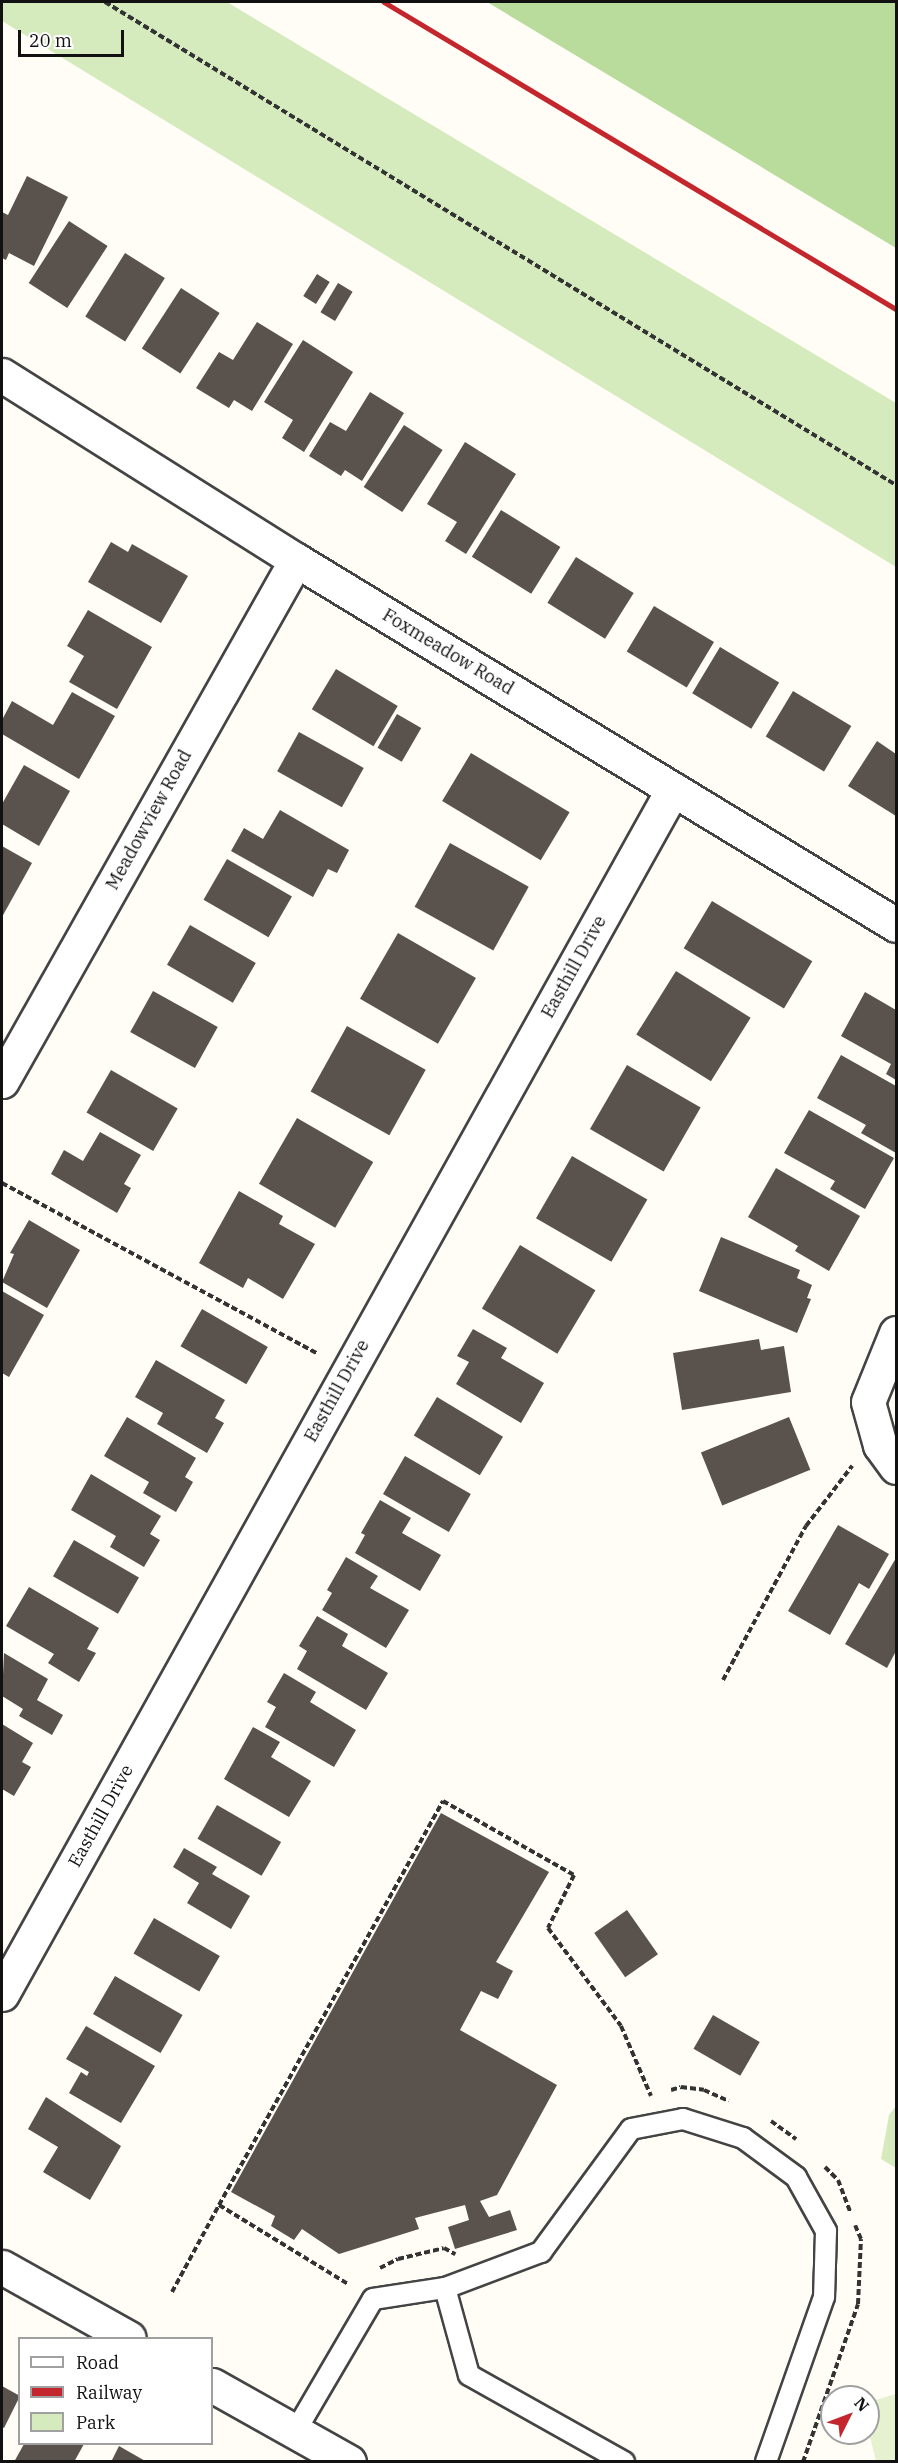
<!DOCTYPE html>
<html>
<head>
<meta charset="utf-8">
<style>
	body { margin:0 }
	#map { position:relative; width:898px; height:2463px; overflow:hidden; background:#fffdf5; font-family:"IBM Plex Serif",serif }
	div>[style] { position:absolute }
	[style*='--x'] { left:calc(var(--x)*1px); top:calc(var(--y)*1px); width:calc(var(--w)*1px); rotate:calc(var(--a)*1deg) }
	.green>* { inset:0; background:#d5ebbd }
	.forest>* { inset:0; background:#b9dc9c }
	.pitch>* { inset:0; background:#e6f2cf }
	.building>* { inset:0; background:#5a524d; transform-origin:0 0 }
	.path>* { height:4px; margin-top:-2px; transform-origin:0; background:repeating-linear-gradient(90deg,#333 0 6px,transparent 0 9px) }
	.roads { filter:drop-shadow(2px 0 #444) drop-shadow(-2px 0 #444) drop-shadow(0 2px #444) drop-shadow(0 -2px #444) }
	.lane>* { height:20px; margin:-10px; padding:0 10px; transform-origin:10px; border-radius:10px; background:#fff }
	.street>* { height:33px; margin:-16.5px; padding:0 16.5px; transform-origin:16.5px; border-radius:16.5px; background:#fff }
	.rail>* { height:4.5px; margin:-2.25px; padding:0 2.25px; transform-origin:2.25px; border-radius:2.25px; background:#c4262e }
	span { translate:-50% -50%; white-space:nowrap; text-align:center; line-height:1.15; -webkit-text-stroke:6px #fff; paint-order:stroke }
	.street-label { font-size:18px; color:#111 }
	.frame { position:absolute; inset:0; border:3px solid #111; pointer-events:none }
	.legend { position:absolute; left:18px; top:2337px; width:195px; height:108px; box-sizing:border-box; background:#fff; border:2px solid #a0a0a0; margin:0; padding:8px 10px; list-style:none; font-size:18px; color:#111 }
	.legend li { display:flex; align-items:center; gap:12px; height:30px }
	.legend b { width:30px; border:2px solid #a0a0a0 }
	.north { position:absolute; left:820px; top:2385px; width:60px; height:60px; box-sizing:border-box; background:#fff; border:2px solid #a0a0a0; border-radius:50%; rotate:48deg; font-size:16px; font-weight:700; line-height:24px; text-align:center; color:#111 }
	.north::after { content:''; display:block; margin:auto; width:21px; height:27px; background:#c4262e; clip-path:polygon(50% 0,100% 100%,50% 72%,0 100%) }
	.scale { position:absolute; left:18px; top:30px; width:106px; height:27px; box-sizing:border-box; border:3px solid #111; border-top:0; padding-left:8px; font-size:18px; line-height:21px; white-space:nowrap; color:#111; -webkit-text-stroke:4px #fff; paint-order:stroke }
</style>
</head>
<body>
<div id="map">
	<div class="green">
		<i style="clip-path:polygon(2px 2px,227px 2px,896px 403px,896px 567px,2px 21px)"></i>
		<i style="clip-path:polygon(896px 2106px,896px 2168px,881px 2159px,889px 2115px)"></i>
	</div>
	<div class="forest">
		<i style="clip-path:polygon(487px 2px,896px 2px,896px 248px)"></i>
	</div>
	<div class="pitch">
		<i style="clip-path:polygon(896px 2394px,896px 2461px,876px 2461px,868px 2429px,868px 2402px)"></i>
	</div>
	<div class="building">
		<i style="clip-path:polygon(27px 176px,68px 197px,34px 266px,9px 253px,6px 260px,2px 258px,2px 212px,8px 215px)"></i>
		<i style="left:69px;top:221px;width:46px;height:74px;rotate:33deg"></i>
		<i style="left:125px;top:253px;width:47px;height:75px;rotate:32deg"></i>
		<i style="left:317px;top:274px;width:15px;height:26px;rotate:32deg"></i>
		<i style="left:338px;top:283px;width:17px;height:34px;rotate:31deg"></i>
		<i style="left:181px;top:288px;width:46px;height:72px;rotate:33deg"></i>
		<i style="clip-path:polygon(257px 322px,293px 344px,252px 411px,234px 400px,229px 408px,196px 388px,219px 352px,233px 360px)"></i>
		<i style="clip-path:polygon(303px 340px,353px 372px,304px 452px,282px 438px,293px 420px,264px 402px)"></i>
		<i style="clip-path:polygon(370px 392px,404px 413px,362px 481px,345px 470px,341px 476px,309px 456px,330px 422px,346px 431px)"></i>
		<i style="left:404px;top:425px;width:46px;height:74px;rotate:33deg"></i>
		<i style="clip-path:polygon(465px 442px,516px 474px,466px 554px,445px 541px,457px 522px,427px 504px)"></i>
		<i style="left:501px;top:510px;width:70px;height:55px;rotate:32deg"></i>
		<i style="clip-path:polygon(111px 542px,128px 552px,132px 544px,188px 576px,161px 623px,88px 582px)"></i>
		<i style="left:576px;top:557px;width:68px;height:54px;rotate:32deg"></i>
		<i style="left:654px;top:606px;width:70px;height:53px;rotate:31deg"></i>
		<i style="clip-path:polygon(88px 610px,152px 647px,117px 709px,69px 682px,84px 656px,67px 646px)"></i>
		<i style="left:720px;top:647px;width:69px;height:54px;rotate:31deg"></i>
		<i style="left:336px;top:669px;width:72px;height:47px;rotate:31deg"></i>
		<i style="left:793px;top:691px;width:68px;height:53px;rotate:31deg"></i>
		<i style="clip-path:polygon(72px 692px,115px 716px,79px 779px,2px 734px,2px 720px,12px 701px,53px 725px)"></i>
		<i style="left:397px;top:714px;width:28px;height:39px;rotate:30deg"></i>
		<i style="left:299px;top:732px;width:74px;height:45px;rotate:29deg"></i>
		<i style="clip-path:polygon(877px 741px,896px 754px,896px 816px,848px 786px)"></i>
		<i style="left:471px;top:753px;width:115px;height:56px;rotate:31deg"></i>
		<i style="clip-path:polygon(24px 765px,70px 791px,39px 846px,2px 824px,2px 804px)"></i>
		<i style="clip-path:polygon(280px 810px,349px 850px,337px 873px,328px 869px,313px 897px,231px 851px,244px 828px,263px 839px)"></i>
		<i style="left:450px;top:843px;width:90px;height:73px;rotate:29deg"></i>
		<i style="clip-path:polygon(2px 846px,32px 863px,2px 917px)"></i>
		<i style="left:227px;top:859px;width:75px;height:47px;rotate:30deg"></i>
		<i style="left:712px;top:901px;width:117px;height:55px;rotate:31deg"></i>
		<i style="left:190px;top:925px;width:76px;height:46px;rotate:30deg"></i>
		<i style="left:398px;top:933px;width:90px;height:76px;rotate:30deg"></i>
		<i style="left:676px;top:971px;width:88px;height:75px;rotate:32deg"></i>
		<i style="left:153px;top:991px;width:74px;height:47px;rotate:29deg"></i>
		<i style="clip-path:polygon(865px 992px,896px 1010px,896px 1080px,886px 1074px,891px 1064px,841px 1036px)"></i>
		<i style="left:347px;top:1026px;width:90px;height:75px;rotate:29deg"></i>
		<i style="clip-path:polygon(841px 1055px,896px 1086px,896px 1153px,861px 1133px,866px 1125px,817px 1098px)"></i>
		<i style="left:627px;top:1065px;width:85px;height:74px;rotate:30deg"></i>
		<i style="left:111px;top:1070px;width:77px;height:49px;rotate:30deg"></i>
		<i style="clip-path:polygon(809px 1110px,894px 1158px,865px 1209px,830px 1189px,835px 1181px,784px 1153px)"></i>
		<i style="left:297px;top:1118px;width:88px;height:76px;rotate:30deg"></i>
		<i style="clip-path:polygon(100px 1132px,141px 1155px,124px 1184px,131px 1188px,117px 1213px,51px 1174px,64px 1150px,83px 1161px)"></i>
		<i style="left:572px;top:1156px;width:87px;height:72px;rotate:30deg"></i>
		<i style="clip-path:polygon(776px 1168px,860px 1216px,829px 1271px,795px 1251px,798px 1246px,748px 1217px)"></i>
		<i style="clip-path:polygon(239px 1191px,283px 1216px,279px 1224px,315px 1244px,283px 1299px,248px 1278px,243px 1288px,199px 1263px)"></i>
		<i style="clip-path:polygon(29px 1220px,80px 1250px,47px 1308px,2px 1282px,14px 1254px,10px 1253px)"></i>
		<i style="clip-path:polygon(721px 1237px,800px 1270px,797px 1278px,812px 1285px,807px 1298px,811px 1299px,797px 1333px,699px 1291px)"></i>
		<i style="left:520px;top:1245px;width:88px;height:74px;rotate:31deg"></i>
		<i style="clip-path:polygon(2px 1291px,44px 1315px,9px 1377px,2px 1373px)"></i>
		<i style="left:202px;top:1309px;width:76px;height:43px;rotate:30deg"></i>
		<i style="clip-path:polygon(473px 1329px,507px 1348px,501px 1358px,544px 1383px,521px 1423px,456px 1384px,469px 1362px,457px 1356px)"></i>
		<i style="clip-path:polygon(759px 1339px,761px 1350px,784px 1346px,791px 1392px,682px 1410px,673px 1353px)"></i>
		<i style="clip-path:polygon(156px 1360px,225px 1400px,215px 1418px,224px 1423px,207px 1453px,157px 1424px,163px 1413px,135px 1397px)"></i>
		<i style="left:437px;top:1397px;width:77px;height:45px;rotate:31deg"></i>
		<i style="clip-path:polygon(127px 1417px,196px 1458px,185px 1477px,193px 1482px,176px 1512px,143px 1493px,149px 1482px,104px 1456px)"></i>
		<i style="left:789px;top:1417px;width:57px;height:95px;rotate:68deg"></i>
		<i style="left:405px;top:1456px;width:76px;height:44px;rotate:30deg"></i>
		<i style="clip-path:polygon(91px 1474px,161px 1516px,150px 1534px,160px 1540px,144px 1567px,110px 1547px,116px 1536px,71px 1510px)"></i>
		<i style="clip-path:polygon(380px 1500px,411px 1518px,402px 1533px,441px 1555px,420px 1591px,355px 1553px,365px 1535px,361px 1533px)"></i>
		<i style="clip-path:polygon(838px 1525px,889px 1554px,869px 1589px,859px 1583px,830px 1635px,788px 1611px)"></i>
		<i style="left:74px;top:1540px;width:75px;height:42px;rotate:30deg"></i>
		<i style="clip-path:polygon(346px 1557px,378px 1576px,370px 1588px,409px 1610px,386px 1648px,322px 1610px,332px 1593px,327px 1590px)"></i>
		<i style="clip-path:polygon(896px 1558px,896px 1651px,887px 1668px,845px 1644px)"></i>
		<i style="clip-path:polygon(29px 1587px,99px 1628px,87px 1649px,96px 1653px,79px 1682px,48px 1663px,54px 1654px,6px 1626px)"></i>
		<i style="clip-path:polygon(317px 1616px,348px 1634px,342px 1646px,388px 1673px,366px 1710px,297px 1669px,307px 1651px,299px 1646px)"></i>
		<i style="clip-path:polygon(4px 1653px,48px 1679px,37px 1700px,63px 1715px,52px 1735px,19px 1716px,23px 1709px,2px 1696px)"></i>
		<i style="clip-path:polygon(284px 1673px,316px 1692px,310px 1702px,356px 1730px,334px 1767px,265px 1727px,276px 1707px,267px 1702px)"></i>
		<i style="clip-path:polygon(2px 1724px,33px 1743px,22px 1762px,31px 1767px,14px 1796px,2px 1789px)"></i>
		<i style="clip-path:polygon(253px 1727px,280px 1742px,271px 1757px,311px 1781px,289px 1817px,224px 1779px)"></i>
		<i style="left:217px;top:1805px;width:74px;height:39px;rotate:30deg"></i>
		<i style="clip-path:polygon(441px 1813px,549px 1872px,496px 1962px,513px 1971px,498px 1999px,481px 1991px,460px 2030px,557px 2085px,497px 2195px,480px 2201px,489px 2217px,510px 2210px,517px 2230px,455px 2249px,448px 2227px,469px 2220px,465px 2205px,415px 2218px,419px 2229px,339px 2254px,302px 2229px,294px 2240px,271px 2226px,275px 2216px,231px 2192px)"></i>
		<i style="clip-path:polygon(184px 1848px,217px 1867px,212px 1874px,250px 1896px,231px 1929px,187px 1903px,199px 1883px,173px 1867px)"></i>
		<i style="left:627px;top:1910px;width:54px;height:40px;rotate:55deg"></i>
		<i style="left:154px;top:1918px;width:76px;height:41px;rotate:30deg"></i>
		<i style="left:115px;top:1976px;width:78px;height:44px;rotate:30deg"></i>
		<i style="left:713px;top:2015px;width:54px;height:39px;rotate:30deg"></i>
		<i style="clip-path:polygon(86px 2026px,155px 2066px,121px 2123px,69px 2093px,81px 2072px,87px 2076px,89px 2072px,66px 2059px)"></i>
		<i style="clip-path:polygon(46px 2097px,121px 2146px,90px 2200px,43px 2172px,58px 2147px,28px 2129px)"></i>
		<i style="clip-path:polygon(2px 2386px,20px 2396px,4px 2428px,2px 2427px)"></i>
		<i style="clip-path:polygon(24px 2444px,84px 2444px,74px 2462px,14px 2462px)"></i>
		<i style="clip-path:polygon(119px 2446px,147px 2462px,111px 2462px)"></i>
	</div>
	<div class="path">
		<i style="--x:105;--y:2;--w:927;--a:31.41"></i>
		<i style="--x:2;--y:1183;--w:359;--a:28.4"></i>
		<i style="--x:723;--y:1680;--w:175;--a:-61.7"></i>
		<i style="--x:806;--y:1526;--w:76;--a:-52.5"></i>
		<i style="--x:671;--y:2090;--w:10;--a:-17"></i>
		<i style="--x:681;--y:2087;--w:23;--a:7"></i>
		<i style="--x:704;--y:2090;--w:27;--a:24"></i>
		<i style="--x:771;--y:2121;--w:31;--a:36"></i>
		<i style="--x:825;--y:2167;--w:18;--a:45"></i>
		<i style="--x:838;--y:2180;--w:34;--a:69"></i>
		<i style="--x:219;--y:2205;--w:462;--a:-61"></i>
		<i style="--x:443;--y:1801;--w:150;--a:29.5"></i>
		<i style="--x:574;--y:1875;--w:59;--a:116.1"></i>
		<i style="--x:548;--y:1928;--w:122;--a:53.3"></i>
		<i style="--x:621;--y:2026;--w:76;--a:66.8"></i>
		<i style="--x:380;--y:2268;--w:20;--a:-27"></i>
		<i style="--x:398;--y:2259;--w:47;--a:-13.4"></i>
		<i style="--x:444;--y:2248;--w:13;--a:29"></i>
		<i style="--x:172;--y:2292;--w:99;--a:-61.6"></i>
		<i style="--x:219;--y:2205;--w:151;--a:31.5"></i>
		<i style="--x:803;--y:2462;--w:167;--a:-70.8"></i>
		<i style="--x:858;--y:2304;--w:65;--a:-87.4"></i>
		<i style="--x:861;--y:2239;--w:15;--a:-113"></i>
	</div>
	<div class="roads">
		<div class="lane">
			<i style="--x:445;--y:2288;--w:90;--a:74.6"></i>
			<i style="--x:469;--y:2375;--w:178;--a:29.3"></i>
			<i style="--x:295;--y:2432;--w:154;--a:-59.6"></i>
			<i style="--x:373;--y:2299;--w:73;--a:-8.7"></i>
			<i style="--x:445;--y:2288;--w:103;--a:-20.6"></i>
			<i style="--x:541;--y:2252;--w:152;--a:-53.8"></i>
			<i style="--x:631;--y:2129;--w:53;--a:-10.9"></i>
			<i style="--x:683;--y:2119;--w:63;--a:17.6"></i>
			<i style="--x:743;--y:2138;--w:66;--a:36.3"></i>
			<i style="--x:796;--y:2177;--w:62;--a:60.9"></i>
			<i style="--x:826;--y:2231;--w:66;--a:91.7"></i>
			<i style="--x:824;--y:2297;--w:175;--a:109.4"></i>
		</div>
		<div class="street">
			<i style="--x:2;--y:375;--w:347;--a:32.2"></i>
			<i style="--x:296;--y:560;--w:702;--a:31.31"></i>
			<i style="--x:2;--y:1081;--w:598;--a:-60.56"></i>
			<i style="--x:896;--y:1333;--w:74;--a:112.1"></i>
			<i style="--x:868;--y:1402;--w:45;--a:74.4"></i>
			<i style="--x:880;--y:1445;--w:27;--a:54"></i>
			<i style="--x:2;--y:1994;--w:1379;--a:-60.89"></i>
			<i style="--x:2;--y:2267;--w:145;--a:29.2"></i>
			<i style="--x:212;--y:2385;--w:157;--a:29.3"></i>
		</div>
	</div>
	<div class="rail">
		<i style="--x:384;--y:2;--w:597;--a:30.95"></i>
	</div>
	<div class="street-label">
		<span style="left:448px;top:652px;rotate:31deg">Foxmeadow Road</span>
		<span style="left:149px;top:820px;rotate:-61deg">Meadowview Road</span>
		<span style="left:574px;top:967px;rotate:-61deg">Easthill Drive</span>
		<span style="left:337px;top:1391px;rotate:-61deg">Easthill Drive</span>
		<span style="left:101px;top:1816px;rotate:-61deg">Easthill Drive</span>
	</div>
	<div class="frame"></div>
	<ul class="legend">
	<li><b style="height:8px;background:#fff"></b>Road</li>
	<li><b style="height:8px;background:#c4262e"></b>Railway</li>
	<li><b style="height:16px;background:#d5ebbd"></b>Park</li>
	</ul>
	<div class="north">N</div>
	<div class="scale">20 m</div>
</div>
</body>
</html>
